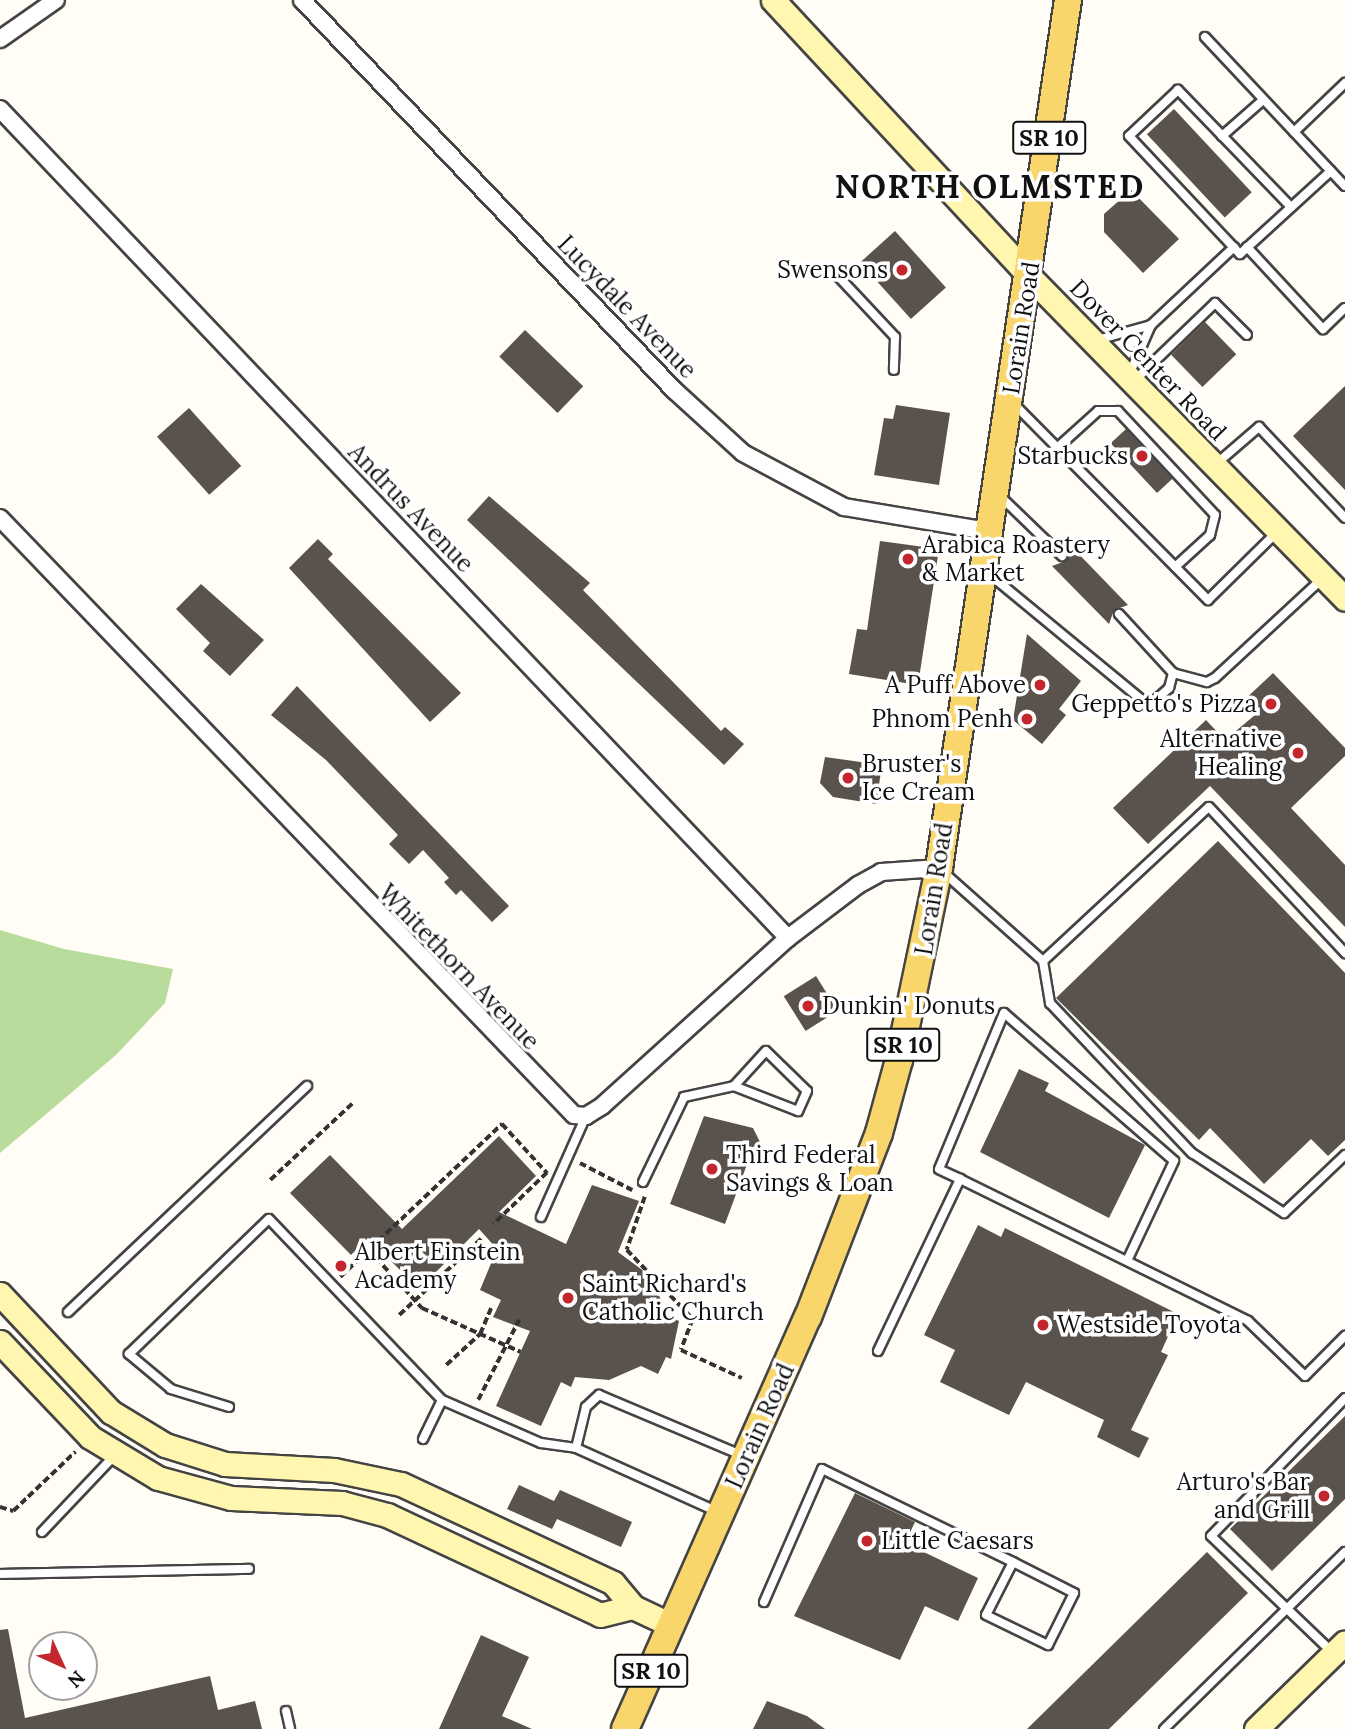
<!DOCTYPE html>
<html>
<head>
<meta charset="utf-8">
<style>
	body { margin:0 }
	#map { position:relative; width:1345px; height:1729px; overflow:hidden; background:#fffdf5; font-family:Lora,serif }
	div>[style] { position:absolute }
	[style*='--x'] { left:calc(var(--x)*1px); top:calc(var(--y)*1px); width:calc(var(--w)*1px); rotate:calc(var(--a)*1deg) }
	.forest>* { inset:0; background:#b9dc9c }
	.building>* { inset:0; background:#5a524d; transform-origin:0 0 }
	.path>* { height:3.5px; margin-top:-1.75px; transform-origin:0; background:repeating-linear-gradient(90deg,#333 0 7px,transparent 0 10.5px) }
	.roads { filter:drop-shadow(2px 0 #444) drop-shadow(-2px 0 #444) drop-shadow(0 2px #444) drop-shadow(0 -2px #444) }
	.lane>* { height:8px; margin:-4px; padding:0 4px; transform-origin:4px; border-radius:4px; background:#fff }
	.street>* { height:16px; margin:-8px; padding:0 8px; transform-origin:8px; border-radius:8px; background:#fff }
	.secondary>* { height:23px; margin:-11.5px; padding:0 11.5px; transform-origin:11.5px; border-radius:11.5px; background:#fff6b0 }
	.primary>* { height:26px; margin:-13px; padding:0 13px; transform-origin:13px; border-radius:13px; background:#f9d66b }
	.dots>* { width:19px; height:19px; translate:-50% -50%; box-sizing:border-box; border:4px solid #fff; border-radius:50% }
	span { translate:-50% -50%; white-space:nowrap; text-align:center; line-height:1.15; -webkit-text-stroke:7px #fff; paint-order:stroke }
	.shield-label span { padding:2px 5px; background:#fff; border:2px solid; border-radius:5px; -webkit-text-stroke-width:0 }
	.shield-label { font-size:23px; color:#111; font-weight:700 }
	.poi-label { font-size:24px; color:#111 }
	.right { translate:-100% -50%; text-align:right }
	.left { translate:0 -50%; text-align:left }
	.street-label { font-size:24px; color:#111 }
	.district-label { font-size:32px; color:#111; font-weight:700; letter-spacing:2px }
	.north { position:absolute; left:28px; top:1631px; width:70px; height:70px; box-sizing:border-box; background:#fff; border:2px solid #a0a0a0; border-radius:50%; rotate:135deg; font-size:19px; font-weight:700; line-height:28px; text-align:center; color:#111 }
	.north::after { content:''; display:block; margin:auto; width:24px; height:32px; background:#c4262e; clip-path:polygon(50% 0,100% 100%,50% 72%,0 100%) }
</style>
</head>
<body>
<div id="map">
	<div class="forest">
		<i style="clip-path:polygon(0 930px,64px 949px,173px 969px,165px 1003px,116px 1055px,0 1153px)"></i>
	</div>
	<div class="building">
		<i style="left:1174px;top:109px;width:114px;height:37px;rotate:47deg"></i>
		<i style="clip-path:polygon(1131px 190px,1179px 239px,1143px 273px,1104px 232px,1104px 214px)"></i>
		<i style="left:895px;top:231px;width:76px;height:47px;rotate:48deg"></i>
		<i style="left:1205px;top:322px;width:45px;height:47px;rotate:46deg"></i>
		<i style="left:525px;top:330px;width:81px;height:37px;rotate:44deg"></i>
		<i style="clip-path:polygon(1345px 386px,1345px 490px,1293px 436px)"></i>
		<i style="clip-path:polygon(896px 405px,950px 413px,939px 485px,874px 475px,884px 418px,893px 419px)"></i>
		<i style="left:189px;top:408px;width:78px;height:43px;rotate:48deg"></i>
		<i style="left:1126px;top:429px;width:68px;height:21px;rotate:47deg"></i>
		<i style="clip-path:polygon(489px 496px,590px 583px,583px 590px,721px 731px,725px 727px,744px 744px,724px 765px,467px 520px)"></i>
		<i style="clip-path:polygon(318px 539px,333px 554px,328px 559px,461px 693px,430px 722px,289px 568px)"></i>
		<i style="clip-path:polygon(880px 541px,939px 549px,918px 685px,849px 674px,857px 629px,867px 630px)"></i>
		<i style="clip-path:polygon(1072px 547px,1128px 605px,1114px 610px,1109px 624px,1052px 566px,1066px 561px)"></i>
		<i style="clip-path:polygon(201px 584px,264px 640px,230px 676px,203px 651px,210px 643px,176px 609px)"></i>
		<i style="clip-path:polygon(1027px 634px,1081px 681px,1059px 709px,1066px 715px,1042px 744px,1013px 720px)"></i>
		<i style="clip-path:polygon(1273px 673px,1345px 748px,1345px 756px,1291px 808px,1345px 865px,1345px 927px,1210px 786px,1148px 844px,1113px 808px,1206px 720px,1225px 740px,1255px 715px,1242px 702px)"></i>
		<i style="clip-path:polygon(297px 686px,509px 906px,492px 922px,461px 890px,456px 895px,444px 882px,449px 878px,423px 850px,409px 864px,389px 844px,398px 835px,326px 760px,271px 715px)"></i>
		<i style="clip-path:polygon(825px 757px,882px 765px,876px 804px,833px 797px,820px 783px)"></i>
		<i style="clip-path:polygon(1218px 841px,1345px 973px,1345px 1140px,1328px 1156px,1311px 1139px,1264px 1184px,1210px 1128px,1199px 1140px,1056px 998px)"></i>
		<i style="left:816px;top:976px;width:41px;height:38px;rotate:58deg"></i>
		<i style="clip-path:polygon(1019px 1069px,1049px 1083px,1045px 1091px,1145px 1145px,1109px 1218px,980px 1152px)"></i>
		<i style="clip-path:polygon(704px 1116px,753px 1128px,761px 1144px,753px 1148px,725px 1224px,670px 1204px)"></i>
		<i style="clip-path:polygon(499px 1136px,536px 1176px,499px 1212px,566px 1244px,592px 1185px,639px 1201px,618px 1252px,653px 1278px,666px 1315px,679px 1321px,671px 1359px,666px 1357px,658px 1374px,641px 1366px,609px 1380px,575px 1377px,571px 1387px,561px 1382px,541px 1426px,496px 1406px,530px 1331px,493px 1317px,501px 1300px,480px 1290px,497px 1249px,479px 1229px,419px 1289px,368px 1238px,351px 1255px,290px 1193px,330px 1155px,402px 1229px)"></i>
		<i style="clip-path:polygon(978px 1225px,1001px 1237px,1005px 1228px,1178px 1314px,1161px 1352px,1168px 1355px,1131px 1430px,1149px 1438px,1139px 1458px,1097px 1437px,1104px 1420px,1026px 1382px,1009px 1415px,940px 1382px,955px 1350px,924px 1335px)"></i>
		<i style="clip-path:polygon(1345px 1416px,1345px 1499px,1272px 1571px,1230px 1529px)"></i>
		<i style="clip-path:polygon(519px 1485px,554px 1501px,560px 1490px,632px 1522px,621px 1547px,557px 1519px,552px 1529px,507px 1509px)"></i>
		<i style="clip-path:polygon(855px 1493px,915px 1522px,905px 1543px,978px 1578px,958px 1621px,925px 1606px,900px 1660px,794px 1616px)"></i>
		<i style="clip-path:polygon(1207px 1552px,1248px 1593px,1109px 1729px,1027px 1729px)"></i>
		<i style="clip-path:polygon(8px 1629px,25px 1718px,210px 1676px,218px 1710px,255px 1701px,262px 1729px,0 1729px,0 1630px)"></i>
		<i style="clip-path:polygon(481px 1635px,529px 1657px,502px 1716px,532px 1729px,439px 1729px)"></i>
		<i style="clip-path:polygon(767px 1701px,807px 1716px,825px 1729px,753px 1729px)"></i>
	</div>
	<div class="path">
		<i style="--x:580;--y:1163;--w:59;--a:27.4"></i>
		<i style="--x:270;--y:1180;--w:115;--a:-42.9"></i>
		<i style="--x:645;--y:1197;--w:56;--a:108.8"></i>
		<i style="--x:627;--y:1250;--w:95;--a:46.3"></i>
		<i style="--x:693;--y:1319;--w:33;--a:111"></i>
		<i style="--x:681;--y:1350;--w:67;--a:24.7"></i>
		<i style="--x:369;--y:1250;--w:79;--a:47.6"></i>
		<i style="--x:422;--y:1308;--w:108;--a:24"></i>
		<i style="--x:340;--y:1277;--w:223;--a:-43.4"></i>
		<i style="--x:502;--y:1124;--w:67;--a:47.4"></i>
		<i style="--x:547;--y:1173;--w:74;--a:136.1"></i>
		<i style="--x:376;--y:1290;--w:21;--a:-45"></i>
		<i style="--x:399;--y:1315;--w:113;--a:-42.9"></i>
		<i style="--x:446;--y:1365;--w:46;--a:-42.4"></i>
		<i style="--x:480;--y:1334;--w:28;--a:-67"></i>
		<i style="--x:478;--y:1400;--w:90;--a:-62.9"></i>
		<i style="--x:0;--y:1507;--w:14;--a:17"></i>
		<i style="--x:13;--y:1511;--w:86;--a:-43.6"></i>
	</div>
	<div class="roads">
		<div class="lane">
			<i style="--x:1205;--y:37;--w:204;--a:46.8"></i>
			<i style="--x:1294;--y:132;--w:71;--a:-43.9"></i>
			<i style="--x:1222;--y:136;--w:55;--a:-41.3"></i>
			<i style="--x:1291;--y:207;--w:163;--a:-134"></i>
			<i style="--x:1178;--y:90;--w:67;--a:136.8"></i>
			<i style="--x:1129;--y:136;--w:162;--a:46.8"></i>
			<i style="--x:1240;--y:254;--w:123;--a:-42.4"></i>
			<i style="--x:1247;--y:247;--w:112;--a:47.2"></i>
			<i style="--x:1323;--y:329;--w:30;--a:-44"></i>
			<i style="--x:837;--y:275;--w:85;--a:46.9"></i>
			<i style="--x:895;--y:337;--w:33;--a:92"></i>
			<i style="--x:1097;--y:340;--w:56;--a:-15.5"></i>
			<i style="--x:1129;--y:375;--w:55;--a:-66.3"></i>
			<i style="--x:1151;--y:325;--w:114;--a:-43.2"></i>
			<i style="--x:1135;--y:380;--w:111;--a:-43.9"></i>
			<i style="--x:1215;--y:303;--w:45;--a:45"></i>
			<i style="--x:1014;--y:404;--w:276;--a:45.3"></i>
			<i style="--x:1208;--y:600;--w:97;--a:-44.6"></i>
			<i style="--x:1057;--y:448;--w:55;--a:-42.1"></i>
			<i style="--x:1098;--y:411;--w:20;--a:0"></i>
			<i style="--x:1118;--y:411;--w:142;--a:47"></i>
			<i style="--x:1215;--y:515;--w:21;--a:104"></i>
			<i style="--x:1210;--y:535;--w:47;--a:137.6"></i>
			<i style="--x:1216;--y:464;--w:57;--a:-40.7"></i>
			<i style="--x:1259;--y:427;--w:125;--a:46.6"></i>
			<i style="--x:999;--y:495;--w:88;--a:44.1"></i>
			<i style="--x:989;--y:574;--w:207;--a:39.5"></i>
			<i style="--x:1149;--y:706;--w:27;--a:-42"></i>
			<i style="--x:1169;--y:688;--w:16;--a:-75"></i>
			<i style="--x:1173;--y:673;--w:80;--a:-132.5"></i>
			<i style="--x:1173;--y:673;--w:35;--a:15"></i>
			<i style="--x:1207;--y:682;--w:9;--a:-27"></i>
			<i style="--x:1215;--y:678;--w:146;--a:-42.8"></i>
			<i style="--x:942;--y:871;--w:135;--a:41.7"></i>
			<i style="--x:1043;--y:961;--w:226;--a:-42.9"></i>
			<i style="--x:1209;--y:807;--w:200;--a:47"></i>
			<i style="--x:1043;--y:961;--w:43;--a:80.5"></i>
			<i style="--x:1050;--y:1003;--w:207;--a:46.6"></i>
			<i style="--x:1192;--y:1153;--w:110;--a:33.1"></i>
			<i style="--x:1284;--y:1213;--w:84;--a:-43.6"></i>
			<i style="--x:766;--y:1051;--w:57;--a:44.3"></i>
			<i style="--x:807;--y:1091;--w:22;--a:114"></i>
			<i style="--x:798;--y:1111;--w:69;--a:-158.7"></i>
			<i style="--x:734;--y:1086;--w:47;--a:-47.6"></i>
			<i style="--x:960;--y:1179;--w:23;--a:-155"></i>
			<i style="--x:939;--y:1169;--w:169;--a:-67.4"></i>
			<i style="--x:1004;--y:1013;--w:225;--a:41"></i>
			<i style="--x:1174;--y:1161;--w:110;--a:115.2"></i>
			<i style="--x:643;--y:1182;--w:94;--a:-64.2"></i>
			<i style="--x:684;--y:1097;--w:51;--a:-12.4"></i>
			<i style="--x:541;--y:1217;--w:111;--a:-66"></i>
			<i style="--x:68;--y:1312;--w:329;--a:-43.4"></i>
			<i style="--x:878;--y:1351;--w:191;--a:-64.5"></i>
			<i style="--x:960;--y:1179;--w:321;--a:26.2"></i>
			<i style="--x:1248;--y:1321;--w:79;--a:44"></i>
			<i style="--x:1305;--y:1376;--w:57;--a:-45"></i>
			<i style="--x:229;--y:1407;--w:61;--a:-162.8"></i>
			<i style="--x:171;--y:1389;--w:55;--a:-140.2"></i>
			<i style="--x:129;--y:1354;--w:194;--a:-44"></i>
			<i style="--x:269;--y:1219;--w:250;--a:46.3"></i>
			<i style="--x:423;--y:1439;--w:43;--a:-64"></i>
			<i style="--x:442;--y:1400;--w:108;--a:23.5"></i>
			<i style="--x:541;--y:1443;--w:35;--a:8"></i>
			<i style="--x:718;--y:1512;--w:156;--a:-155.7"></i>
			<i style="--x:576;--y:1448;--w:42;--a:-76.3"></i>
			<i style="--x:586;--y:1407;--w:18;--a:-43"></i>
			<i style="--x:599;--y:1395;--w:154;--a:22.9"></i>
			<i style="--x:42;--y:1532;--w:105;--a:-46.5"></i>
			<i style="--x:0;--y:1574;--w:249;--a:-1.2"></i>
			<i style="--x:764;--y:1602;--w:145;--a:-66.4"></i>
			<i style="--x:822;--y:1469;--w:212;--a:26"></i>
			<i style="--x:1013;--y:1562;--w:59;--a:117"></i>
			<i style="--x:986;--y:1615;--w:69;--a:25.8"></i>
			<i style="--x:1048;--y:1645;--w:58;--a:-63.4"></i>
			<i style="--x:1074;--y:1593;--w:68;--a:-153.1"></i>
			<i style="--x:1331;--y:1651;--w:166;--a:-136.2"></i>
			<i style="--x:1211;--y:1536;--w:192;--a:-45.8"></i>
			<i style="--x:286;--y:1711;--w:18;--a:77"></i>
			<i style="--x:1164;--y:1729;--w:253;--a:-44.4"></i>
		</div>
		<div class="street">
			<i style="--x:302;--y:0;--w:539;--a:46.35"></i>
			<i style="--x:674;--y:390;--w:93;--a:42.4"></i>
			<i style="--x:743;--y:453;--w:115;--a:28.1"></i>
			<i style="--x:844;--y:507;--w:145;--a:9.5"></i>
			<i style="--x:0;--y:39;--w:68;--a:-34.9"></i>
			<i style="--x:0;--y:109;--w:1144;--a:46.45"></i>
			<i style="--x:0;--y:518;--w:828;--a:46.13"></i>
			<i style="--x:574;--y:1115;--w:12;--a:5"></i>
			<i style="--x:586;--y:1116;--w:19;--a:-32"></i>
			<i style="--x:602;--y:1106;--w:251;--a:-42.1"></i>
			<i style="--x:788;--y:938;--w:88;--a:-37.1"></i>
			<i style="--x:858;--y:885;--w:26;--a:-29"></i>
			<i style="--x:881;--y:872;--w:58;--a:-3.9"></i>
		</div>
		<div class="secondary">
			<i style="--x:773;--y:0;--w:378;--a:47.1"></i>
			<i style="--x:1030;--y:277;--w:450;--a:45.6"></i>
			<i style="--x:0;--y:1294;--w:162;--a:46.8"></i>
			<i style="--x:111;--y:1412;--w:63;--a:31.4"></i>
			<i style="--x:165;--y:1445;--w:63;--a:17.6"></i>
			<i style="--x:225;--y:1464;--w:109;--a:3.2"></i>
			<i style="--x:334;--y:1470;--w:68;--a:11.8"></i>
			<i style="--x:401;--y:1484;--w:234;--a:25"></i>
			<i style="--x:613;--y:1583;--w:31;--a:50"></i>
			<i style="--x:633;--y:1607;--w:42;--a:25.3"></i>
			<i style="--x:0;--y:1342;--w:131;--a:46.5"></i>
			<i style="--x:90;--y:1437;--w:79;--a:31.1"></i>
			<i style="--x:158;--y:1478;--w:76;--a:15.3"></i>
			<i style="--x:231;--y:1498;--w:111;--a:2.6"></i>
			<i style="--x:342;--y:1503;--w:47;--a:14.9"></i>
			<i style="--x:387;--y:1515;--w:235;--a:25.1"></i>
			<i style="--x:600;--y:1615;--w:34;--a:-14"></i>
			<i style="--x:1256;--y:1729;--w:124;--a:-44.3"></i>
		</div>
		<div class="primary">
			<i style="--x:625;--y:1729;--w:451;--a:-66.1"></i>
			<i style="--x:808;--y:1317;--w:197;--a:-68.9"></i>
			<i style="--x:879;--y:1133;--w:76;--a:-74.7"></i>
			<i style="--x:899;--y:1060;--w:196;--a:-78.2"></i>
			<i style="--x:939;--y:868;--w:878;--a:-81.55"></i>
		</div>
	</div>
	<div class="dots">
		<i style="left:902px;top:270px;background:#c4262e"></i>
		<i style="left:1142px;top:456px;background:#c4262e"></i>
		<i style="left:908px;top:559px;background:#c4262e"></i>
		<i style="left:1040px;top:685px;background:#c4262e"></i>
		<i style="left:1271px;top:704px;background:#c4262e"></i>
		<i style="left:1027px;top:719px;background:#c4262e"></i>
		<i style="left:1298px;top:753px;background:#c4262e"></i>
		<i style="left:848px;top:778px;background:#c4262e"></i>
		<i style="left:808px;top:1006px;background:#c4262e"></i>
		<i style="left:712px;top:1169px;background:#c4262e"></i>
		<i style="left:341px;top:1266px;background:#c4262e"></i>
		<i style="left:568px;top:1298px;background:#c4262e"></i>
		<i style="left:1043px;top:1325px;background:#c4262e"></i>
		<i style="left:1324px;top:1496px;background:#c4262e"></i>
		<i style="left:867px;top:1541px;background:#c4262e"></i>
	</div>
	<div class="shield-label">
		<span style="left:1049px;top:138px">SR 10</span>
		<span style="left:903px;top:1045px">SR 10</span>
		<span style="left:651px;top:1671px">SR 10</span>
	</div>
	<div class="poi-label">
		<span class="right" style="left:888px;top:270px">Swensons</span>
		<span class="right" style="left:1128px;top:456px">Starbucks</span>
		<span class="left" style="left:922px;top:559px">Arabica Roastery<br>&amp; Market</span>
		<span class="right" style="left:1026px;top:685px">A Puff Above</span>
		<span class="right" style="left:1257px;top:704px">Geppetto's Pizza</span>
		<span class="right" style="left:1013px;top:719px">Phnom Penh</span>
		<span class="right" style="left:1282px;top:753px">Alternative<br>Healing</span>
		<span class="left" style="left:862px;top:778px">Bruster's<br>Ice Cream</span>
		<span class="left" style="left:822px;top:1006px">Dunkin' Donuts</span>
		<span class="left" style="left:726px;top:1169px">Third Federal<br>Savings &amp; Loan</span>
		<span class="left" style="left:355px;top:1266px">Albert Einstein<br>Academy</span>
		<span class="left" style="left:582px;top:1298px">Saint Richard's<br>Catholic Church</span>
		<span class="left" style="left:1057px;top:1325px">Westside Toyota</span>
		<span class="right" style="left:1310px;top:1496px">Arturo's Bar<br>and Grill</span>
		<span class="left" style="left:881px;top:1541px">Little Caesars</span>
	</div>
	<div class="street-label">
		<span style="left:627px;top:307px;rotate:46deg">Lucydale Avenue</span>
		<span style="left:1021px;top:328px;rotate:-81deg">Lorain Road</span>
		<span style="left:1148px;top:360px;rotate:46deg">Dover Center Road</span>
		<span style="left:411px;top:508px;rotate:46deg">Andrus Avenue</span>
		<span style="left:934px;top:889px;rotate:-81deg">Lorain Road</span>
		<span style="left:459px;top:967px;rotate:46deg">Whitethorn Avenue</span>
		<span style="left:760px;top:1426px;rotate:-66deg">Lorain Road</span>
	</div>
	<div class="district-label">
		<span style="left:990px;top:187px">NORTH OLMSTED</span>
	</div>
	<div class="north">N</div>
</div>
</body>
</html>
